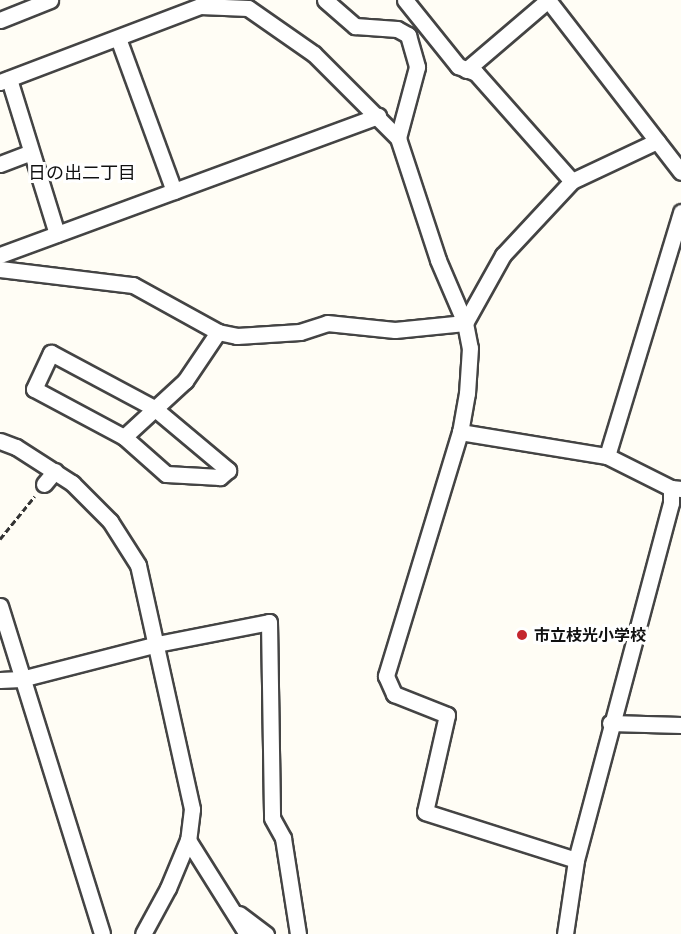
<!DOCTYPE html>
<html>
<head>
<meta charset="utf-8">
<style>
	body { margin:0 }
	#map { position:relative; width:681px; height:934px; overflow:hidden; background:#fffdf5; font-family:"Source Serif 4","Noto Sans JP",serif }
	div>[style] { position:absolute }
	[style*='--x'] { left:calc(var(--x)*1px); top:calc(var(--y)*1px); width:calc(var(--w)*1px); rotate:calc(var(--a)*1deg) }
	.path>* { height:3px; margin-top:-1.5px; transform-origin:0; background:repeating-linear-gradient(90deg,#333 0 6px,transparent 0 9px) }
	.roads { filter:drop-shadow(2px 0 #444) drop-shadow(-2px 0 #444) drop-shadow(0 2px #444) drop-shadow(0 -2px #444) }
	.street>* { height:15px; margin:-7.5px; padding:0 7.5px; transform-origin:7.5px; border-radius:7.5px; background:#fff }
	.dots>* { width:16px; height:16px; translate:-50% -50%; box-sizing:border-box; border:3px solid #fff; border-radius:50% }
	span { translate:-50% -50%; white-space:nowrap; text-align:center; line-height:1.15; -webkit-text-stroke:6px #fff; paint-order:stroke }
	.poi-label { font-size:16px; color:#111; font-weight:700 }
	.left { translate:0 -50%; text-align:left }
	.neighbourhood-label { font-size:18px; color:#111 }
</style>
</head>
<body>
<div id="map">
	<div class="path">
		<i style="--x:0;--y:539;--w:55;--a:-50.9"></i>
	</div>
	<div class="roads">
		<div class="street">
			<i style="--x:325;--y:0;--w:40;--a:41"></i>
			<i style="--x:355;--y:26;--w:42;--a:4.1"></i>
			<i style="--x:397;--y:29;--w:13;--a:29"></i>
			<i style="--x:408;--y:35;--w:33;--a:74"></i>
			<i style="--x:417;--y:67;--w:73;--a:105"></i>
			<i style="--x:405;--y:0;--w:85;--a:51.2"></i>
			<i style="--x:458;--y:66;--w:19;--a:21"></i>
			<i style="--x:476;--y:73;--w:144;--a:48.4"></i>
			<i style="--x:548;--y:0;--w:217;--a:52.3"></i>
			<i style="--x:0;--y:20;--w:54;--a:-21.8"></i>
			<i style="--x:118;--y:38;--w:163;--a:69.9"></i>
			<i style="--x:466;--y:70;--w:108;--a:-40.5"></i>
			<i style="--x:9;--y:79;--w:162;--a:72.8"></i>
			<i style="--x:0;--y:82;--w:214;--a:-20.8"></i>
			<i style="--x:200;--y:6;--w:48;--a:2.4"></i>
			<i style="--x:248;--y:8;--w:80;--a:34.9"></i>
			<i style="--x:314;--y:54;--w:119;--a:45"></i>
			<i style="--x:398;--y:138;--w:128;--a:71.8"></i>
			<i style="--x:438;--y:260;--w:69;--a:66.8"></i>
			<i style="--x:465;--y:323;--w:25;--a:79"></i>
			<i style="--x:470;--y:348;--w:45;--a:93.8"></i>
			<i style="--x:467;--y:393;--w:40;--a:100"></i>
			<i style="--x:460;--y:432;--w:255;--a:106.9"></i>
			<i style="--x:386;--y:676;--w:20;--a:66"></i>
			<i style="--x:394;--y:694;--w:57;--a:21.6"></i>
			<i style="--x:447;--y:715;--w:99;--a:102.8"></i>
			<i style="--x:425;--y:812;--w:158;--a:17.6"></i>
			<i style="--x:0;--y:164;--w:33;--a:-21"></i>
			<i style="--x:0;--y:255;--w:403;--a:-20.2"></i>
			<i style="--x:0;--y:269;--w:134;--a:6.9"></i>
			<i style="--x:133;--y:285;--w:97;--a:28.9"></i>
			<i style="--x:218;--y:332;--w:19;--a:12"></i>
			<i style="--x:237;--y:336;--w:63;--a:-3.6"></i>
			<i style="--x:300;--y:332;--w:28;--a:-18"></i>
			<i style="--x:327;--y:323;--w:68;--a:5.9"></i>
			<i style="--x:395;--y:330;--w:70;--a:-5.7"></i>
			<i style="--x:465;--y:323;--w:78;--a:-60.8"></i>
			<i style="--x:503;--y:255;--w:101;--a:-47"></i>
			<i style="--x:572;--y:181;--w:94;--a:-25.2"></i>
			<i style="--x:51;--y:353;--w:117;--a:28.1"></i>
			<i style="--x:154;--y:408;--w:97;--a:40"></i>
			<i style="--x:228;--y:470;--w:11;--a:139"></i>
			<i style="--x:220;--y:477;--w:54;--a:-176.8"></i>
			<i style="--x:166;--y:474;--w:56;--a:-138.6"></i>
			<i style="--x:124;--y:437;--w:102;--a:-151.9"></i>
			<i style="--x:34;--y:389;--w:40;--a:-65"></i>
			<i style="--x:460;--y:432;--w:149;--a:9.3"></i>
			<i style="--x:607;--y:456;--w:72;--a:26.6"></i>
			<i style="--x:671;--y:488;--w:10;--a:6"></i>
			<i style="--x:124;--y:437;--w:83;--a:-42.6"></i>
			<i style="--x:185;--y:381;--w:59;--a:-56"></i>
			<i style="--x:0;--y:441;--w:17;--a:21"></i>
			<i style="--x:16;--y:447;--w:67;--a:32.7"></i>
			<i style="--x:72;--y:483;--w:54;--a:45"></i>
			<i style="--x:110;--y:521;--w:52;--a:57.5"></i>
			<i style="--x:138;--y:565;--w:250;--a:77.5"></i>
			<i style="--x:192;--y:809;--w:31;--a:97"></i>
			<i style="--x:188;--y:840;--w:52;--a:112.6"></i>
			<i style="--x:168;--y:888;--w:52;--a:118.5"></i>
			<i style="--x:607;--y:456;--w:255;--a:-73.1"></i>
			<i style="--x:44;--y:484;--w:17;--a:-50"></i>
			<i style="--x:0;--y:606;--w:343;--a:72.7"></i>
			<i style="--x:0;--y:680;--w:21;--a:-3"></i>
			<i style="--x:21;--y:679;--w:140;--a:-14.4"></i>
			<i style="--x:157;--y:644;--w:114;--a:-11.1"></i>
			<i style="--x:269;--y:622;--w:196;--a:89.1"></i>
			<i style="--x:272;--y:818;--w:23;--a:61"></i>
			<i style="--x:283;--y:838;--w:97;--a:81.1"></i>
			<i style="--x:610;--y:723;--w:71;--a:1.6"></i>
			<i style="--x:188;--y:840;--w:111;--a:57.9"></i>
			<i style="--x:239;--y:914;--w:34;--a:37"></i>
			<i style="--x:565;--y:934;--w:75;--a:-81.5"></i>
			<i style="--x:576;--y:860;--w:369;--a:-75.1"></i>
			<i style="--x:671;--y:503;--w:15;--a:-90"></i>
		</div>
	</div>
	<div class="dots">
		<i style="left:522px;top:635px;background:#c4262e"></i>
	</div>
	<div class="poi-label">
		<span class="left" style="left:534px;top:635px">市立枝光小学校</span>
	</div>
	<div class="neighbourhood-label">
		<span style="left:82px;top:173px">日の出二丁目</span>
	</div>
</div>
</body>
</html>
